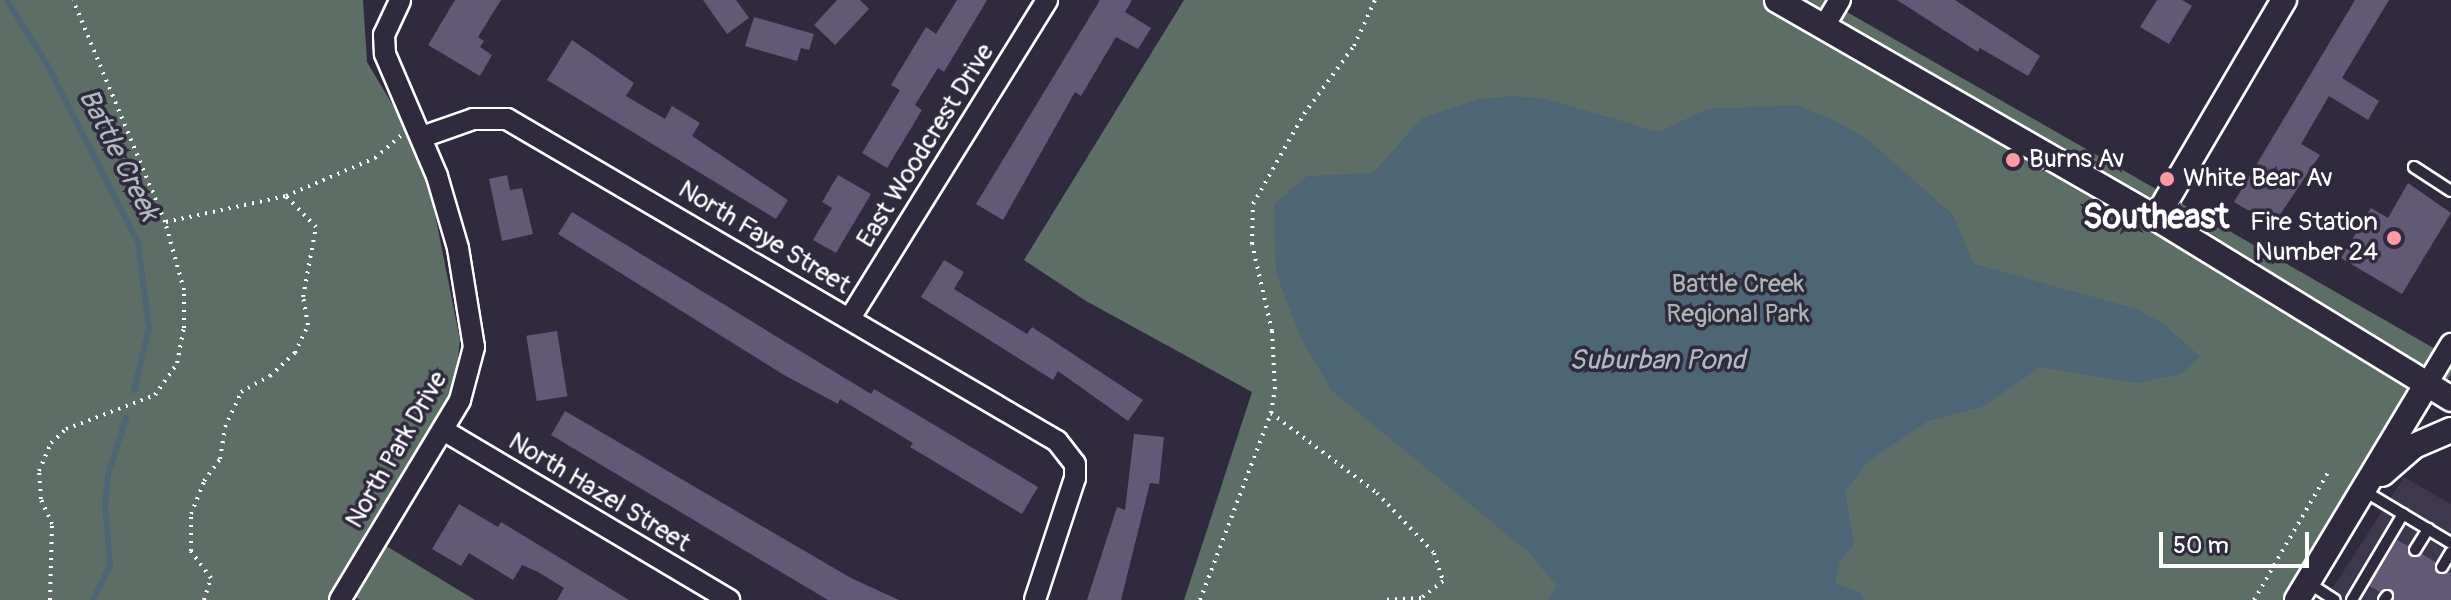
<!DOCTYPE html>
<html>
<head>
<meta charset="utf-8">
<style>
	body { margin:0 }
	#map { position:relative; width:2451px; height:600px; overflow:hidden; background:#2f2a3d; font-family:Pangolin,sans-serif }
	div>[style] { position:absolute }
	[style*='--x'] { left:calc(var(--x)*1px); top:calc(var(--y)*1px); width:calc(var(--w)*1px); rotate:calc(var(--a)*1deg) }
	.built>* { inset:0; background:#3e384e }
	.green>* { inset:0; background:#5c6e66 }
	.water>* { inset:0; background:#4d6675 }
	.stream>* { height:6px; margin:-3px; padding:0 3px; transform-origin:3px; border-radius:3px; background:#4d6675 }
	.building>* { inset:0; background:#625977; transform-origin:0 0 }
	.path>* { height:4px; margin-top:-2px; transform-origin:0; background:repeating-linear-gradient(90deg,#fff 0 2px,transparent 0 8px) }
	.roads { filter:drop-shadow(2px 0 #fff) drop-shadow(-2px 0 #fff) drop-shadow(0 2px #fff) drop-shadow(0 -2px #fff) }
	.service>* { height:10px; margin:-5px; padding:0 5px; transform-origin:5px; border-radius:5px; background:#2f2a3d }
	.minor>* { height:20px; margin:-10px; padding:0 10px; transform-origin:10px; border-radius:10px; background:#2f2a3d }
	.tertiary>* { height:24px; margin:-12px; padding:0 12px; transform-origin:12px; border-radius:12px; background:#2f2a3d }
	.dots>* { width:22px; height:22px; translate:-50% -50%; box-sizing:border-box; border:4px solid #2f2a3d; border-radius:50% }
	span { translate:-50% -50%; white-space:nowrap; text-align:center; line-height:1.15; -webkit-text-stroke:7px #2f2a3d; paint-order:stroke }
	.street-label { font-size:26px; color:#fff }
	.poi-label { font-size:26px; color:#fff }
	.left { translate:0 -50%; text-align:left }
	.right { translate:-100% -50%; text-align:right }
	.park-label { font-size:26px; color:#aeb6b2 }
	.water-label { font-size:28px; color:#afbac1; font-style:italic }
	.district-label { font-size:34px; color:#fff; font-weight:700 }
	.scale { position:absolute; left:2159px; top:532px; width:150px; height:36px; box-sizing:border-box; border:4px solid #fff; border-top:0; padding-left:10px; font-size:24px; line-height:28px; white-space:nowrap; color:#fff; -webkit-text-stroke:6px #2f2a3d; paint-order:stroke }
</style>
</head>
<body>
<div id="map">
	<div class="built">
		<i style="clip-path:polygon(2404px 477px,2451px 504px,2451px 600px,2325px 600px)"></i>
	</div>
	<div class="green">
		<i style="clip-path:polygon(0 0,363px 0,367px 62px,403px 122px,431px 194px,460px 340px,454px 391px,365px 533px,475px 600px,360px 600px,346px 591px,340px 600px,0 600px)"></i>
		<i style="clip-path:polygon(1184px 0,1826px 0,2451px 358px,2451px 374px,2311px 600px,1184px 600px,1252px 392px,1086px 301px,1024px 260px)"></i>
	</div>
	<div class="water">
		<i style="clip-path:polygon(1513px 96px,1546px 99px,1659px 132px,1707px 109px,1795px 105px,1834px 120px,1867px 139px,1953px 215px,1974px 264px,2137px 309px,2165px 325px,2200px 357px,2181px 374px,2137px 383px,2040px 367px,1982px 407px,1928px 421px,1868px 461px,1845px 492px,1854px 544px,1840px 561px,1835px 584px,1860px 592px,1864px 600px,1548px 600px,1557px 586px,1527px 551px,1331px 390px,1300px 336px,1276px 273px,1274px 204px,1307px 176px,1373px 173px,1422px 118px,1479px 99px)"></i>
	</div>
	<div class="stream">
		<i style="--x:7;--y:0;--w:78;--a:58.2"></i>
		<i style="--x:48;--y:66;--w:199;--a:63"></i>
		<i style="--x:138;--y:243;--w:86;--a:82.6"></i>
		<i style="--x:149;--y:328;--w:64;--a:103.6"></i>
		<i style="--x:93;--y:600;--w:39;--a:-64"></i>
		<i style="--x:110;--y:565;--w:60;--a:-94.8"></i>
		<i style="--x:105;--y:505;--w:30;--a:-84"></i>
		<i style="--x:108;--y:475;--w:60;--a:-72.5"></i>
	</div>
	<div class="building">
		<i style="clip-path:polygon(455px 0,501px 0,478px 37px,484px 41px,480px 47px,492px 55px,480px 76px,428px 45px)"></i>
		<i style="clip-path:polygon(703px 0,736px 0,749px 18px,727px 34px)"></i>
		<i style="clip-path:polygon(837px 0,860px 0,869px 9px,835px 45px,814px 25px)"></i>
		<i style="clip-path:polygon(957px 0,987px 0,944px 72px,938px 68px,915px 105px,922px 110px,887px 168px,862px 153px,900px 90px,891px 85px,926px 27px,936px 34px)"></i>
		<i style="clip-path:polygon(1100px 0,1132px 0,1125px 12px,1151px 28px,1138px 49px,1116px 37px,1081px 96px,1075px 92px,1003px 220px,976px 204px)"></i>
		<i style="clip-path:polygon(1897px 0,1955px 0,2040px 56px,2028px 76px,1980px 48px,1978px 52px)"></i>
		<i style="clip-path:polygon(2157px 0,2182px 0,2192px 6px,2169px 44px,2140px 27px)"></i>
		<i style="clip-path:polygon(2355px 0,2389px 0,2342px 78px,2379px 101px,2368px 120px,2329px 96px,2301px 144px,2320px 155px,2273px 225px,2234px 202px)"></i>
		<i style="clip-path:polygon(754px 17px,814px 34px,809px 50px,801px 48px,797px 61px,745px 46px)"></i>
		<i style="clip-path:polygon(572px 40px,634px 83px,626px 96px,665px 119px,672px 106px,700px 123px,692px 136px,788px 200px,776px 219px,547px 80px)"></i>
		<i style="clip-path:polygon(507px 175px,510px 190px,522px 188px,533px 234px,502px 241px,489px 179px)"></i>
		<i style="clip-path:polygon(838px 175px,871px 194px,836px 253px,813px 240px,832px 208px,822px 202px)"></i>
		<i style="clip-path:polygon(2408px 183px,2451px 213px,2402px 294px,2341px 258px,2371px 208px,2388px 218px)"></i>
		<i style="clip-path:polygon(572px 212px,871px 394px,874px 389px,1038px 487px,1022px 514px,910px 447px,913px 443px,840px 399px,838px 404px,784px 375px,558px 234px)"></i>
		<i style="clip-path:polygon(944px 260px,964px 272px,954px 289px,1027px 334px,1032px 327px,1143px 400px,1128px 421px,1058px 371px,1053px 380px,921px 297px)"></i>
		<i style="left:557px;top:331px;width:66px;height:31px;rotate:81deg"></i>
		<i style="clip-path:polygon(565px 411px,851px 578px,899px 600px,828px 600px,551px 435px)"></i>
		<i style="clip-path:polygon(1134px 434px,1164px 437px,1159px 484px,1150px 483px,1121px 600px,1087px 600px,1117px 507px,1125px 510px)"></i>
		<i style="clip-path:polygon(459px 504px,498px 527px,501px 522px,629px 600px,557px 600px,564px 588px,538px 572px,522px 565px,513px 580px,469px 553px,461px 566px,432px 549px)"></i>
		<i style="clip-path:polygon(2397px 540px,2408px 546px,2412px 557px,2422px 554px,2435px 562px,2439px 574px,2451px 572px,2451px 600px,2394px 600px,2391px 589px,2380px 592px,2369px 586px)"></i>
	</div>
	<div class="path">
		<i style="--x:166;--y:222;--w:123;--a:-12.2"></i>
		<i style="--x:286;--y:196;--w:97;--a:-23.1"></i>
		<i style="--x:375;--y:158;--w:35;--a:-41"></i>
		<i style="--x:1271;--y:413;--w:133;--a:37"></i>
		<i style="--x:1377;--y:493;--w:83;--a:46.5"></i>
		<i style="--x:1434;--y:553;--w:29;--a:72"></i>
		<i style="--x:1443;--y:581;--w:28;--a:142"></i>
		<i style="--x:1421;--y:598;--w:40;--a:177.1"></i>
		<i style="--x:50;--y:600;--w:76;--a:-88.5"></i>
		<i style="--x:52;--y:524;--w:27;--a:-114"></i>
		<i style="--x:41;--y:499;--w:28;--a:-94"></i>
		<i style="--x:39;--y:471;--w:30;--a:-67"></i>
		<i style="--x:51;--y:443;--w:21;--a:-43"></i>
		<i style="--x:66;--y:429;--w:95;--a:-20.9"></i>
		<i style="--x:155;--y:395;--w:39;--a:-55"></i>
		<i style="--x:177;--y:363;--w:36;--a:-79"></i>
		<i style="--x:184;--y:328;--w:38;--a:-90"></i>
		<i style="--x:184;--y:290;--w:71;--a:-105.6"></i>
		<i style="--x:165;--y:222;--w:240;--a:-112.5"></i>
		<i style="--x:204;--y:600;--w:23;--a:-72"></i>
		<i style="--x:211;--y:578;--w:34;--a:-127"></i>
		<i style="--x:191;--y:551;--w:37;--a:-90"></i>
		<i style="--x:191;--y:514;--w:35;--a:-68"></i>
		<i style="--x:204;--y:481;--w:27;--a:-54"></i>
		<i style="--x:220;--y:459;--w:32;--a:-81"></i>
		<i style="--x:225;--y:427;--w:38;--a:-65"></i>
		<i style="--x:241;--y:392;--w:33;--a:-29"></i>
		<i style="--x:270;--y:376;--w:34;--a:-43"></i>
		<i style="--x:295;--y:353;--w:31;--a:-65"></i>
		<i style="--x:308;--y:325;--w:28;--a:-100"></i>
		<i style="--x:303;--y:297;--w:71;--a:-79.5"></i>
		<i style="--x:316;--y:227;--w:43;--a:-134.1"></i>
		<i style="--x:1200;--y:600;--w:200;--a:-69.2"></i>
		<i style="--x:1271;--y:413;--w:24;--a:-81"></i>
		<i style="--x:1275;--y:389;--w:58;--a:-93"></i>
		<i style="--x:1272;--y:331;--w:89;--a:-102.9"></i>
		<i style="--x:1252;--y:244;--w:40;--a:-88.6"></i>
		<i style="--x:1253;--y:204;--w:103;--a:-60.5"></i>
		<i style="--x:1304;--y:114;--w:84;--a:-53.7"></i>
		<i style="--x:1354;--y:46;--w:51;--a:-65.5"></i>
		<i style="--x:2254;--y:600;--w:151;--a:-59.9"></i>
	</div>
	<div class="roads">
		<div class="service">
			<i style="--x:2414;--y:167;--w:44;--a:33"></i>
			<i style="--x:2366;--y:492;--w:99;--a:31"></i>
			<i style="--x:2415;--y:550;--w:25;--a:-58"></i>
			<i style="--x:2442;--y:567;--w:17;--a:-59"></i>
			<i style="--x:2307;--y:582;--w:33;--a:33"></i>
			<i style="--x:2352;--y:600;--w:100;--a:-59.3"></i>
			<i style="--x:2384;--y:600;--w:5;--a:-53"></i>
		</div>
		<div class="minor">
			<i style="--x:1823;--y:28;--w:33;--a:-59"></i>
			<i style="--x:422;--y:137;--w:54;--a:-19.4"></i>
			<i style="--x:473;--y:119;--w:34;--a:0"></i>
			<i style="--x:507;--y:119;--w:637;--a:30.35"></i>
			<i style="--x:1057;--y:441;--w:29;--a:52"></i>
			<i style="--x:1075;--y:464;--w:14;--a:90"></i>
			<i style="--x:1075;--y:478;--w:128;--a:108.2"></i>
			<i style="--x:850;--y:318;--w:374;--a:-58.2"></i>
			<i style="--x:2427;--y:384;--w:47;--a:-59"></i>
			<i style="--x:443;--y:430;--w:333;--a:30.7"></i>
			<i style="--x:340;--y:600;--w:233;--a:-59"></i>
			<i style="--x:460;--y:400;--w:55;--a:-75.2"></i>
			<i style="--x:474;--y:347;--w:100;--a:-99.2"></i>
			<i style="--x:458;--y:248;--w:75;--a:-106.3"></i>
			<i style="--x:437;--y:176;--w:133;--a:-113.1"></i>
			<i style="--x:385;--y:54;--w:19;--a:-93"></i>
			<i style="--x:384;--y:35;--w:38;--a:-65"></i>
		</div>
		<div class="tertiary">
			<i style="--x:1777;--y:0;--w:437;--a:29.9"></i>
			<i style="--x:2156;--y:218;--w:346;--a:31.5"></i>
			<i style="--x:2156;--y:218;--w:253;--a:-59.6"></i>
			<i style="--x:2382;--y:474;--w:43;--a:-41.2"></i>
			<i style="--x:2414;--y:446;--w:40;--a:-23.4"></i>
			<i style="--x:2297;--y:600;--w:252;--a:-59"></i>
		</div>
	</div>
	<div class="dots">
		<i style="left:2013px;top:160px;background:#ff9aa2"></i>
		<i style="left:2167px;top:179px;background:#ff9aa2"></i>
		<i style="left:2394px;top:238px;background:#ff9aa2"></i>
	</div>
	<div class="street-label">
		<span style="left:926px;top:146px;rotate:-58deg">East Woodcrest Drive</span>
		<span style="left:764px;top:238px;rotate:31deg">North Faye Street</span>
		<span style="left:397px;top:450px;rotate:-60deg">North Park Drive</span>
		<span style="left:599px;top:493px;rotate:31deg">North Hazel Street</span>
	</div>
	<div class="poi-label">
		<span class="left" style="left:2029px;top:160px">Burns Av</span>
		<span class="left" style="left:2183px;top:179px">White Bear Av</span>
		<span class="right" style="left:2378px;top:238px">Fire Station<br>Number 24</span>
	</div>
	<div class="park-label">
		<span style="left:1738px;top:300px">Battle Creek<br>Regional Park</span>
	</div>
	<div class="water-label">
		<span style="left:118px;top:155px;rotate:63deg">Battle Creek</span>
		<span style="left:1657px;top:361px">Suburban Pond</span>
	</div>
	<div class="district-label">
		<span style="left:2156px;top:218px">Southeast</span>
	</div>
	<div class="scale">50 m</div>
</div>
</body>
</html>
